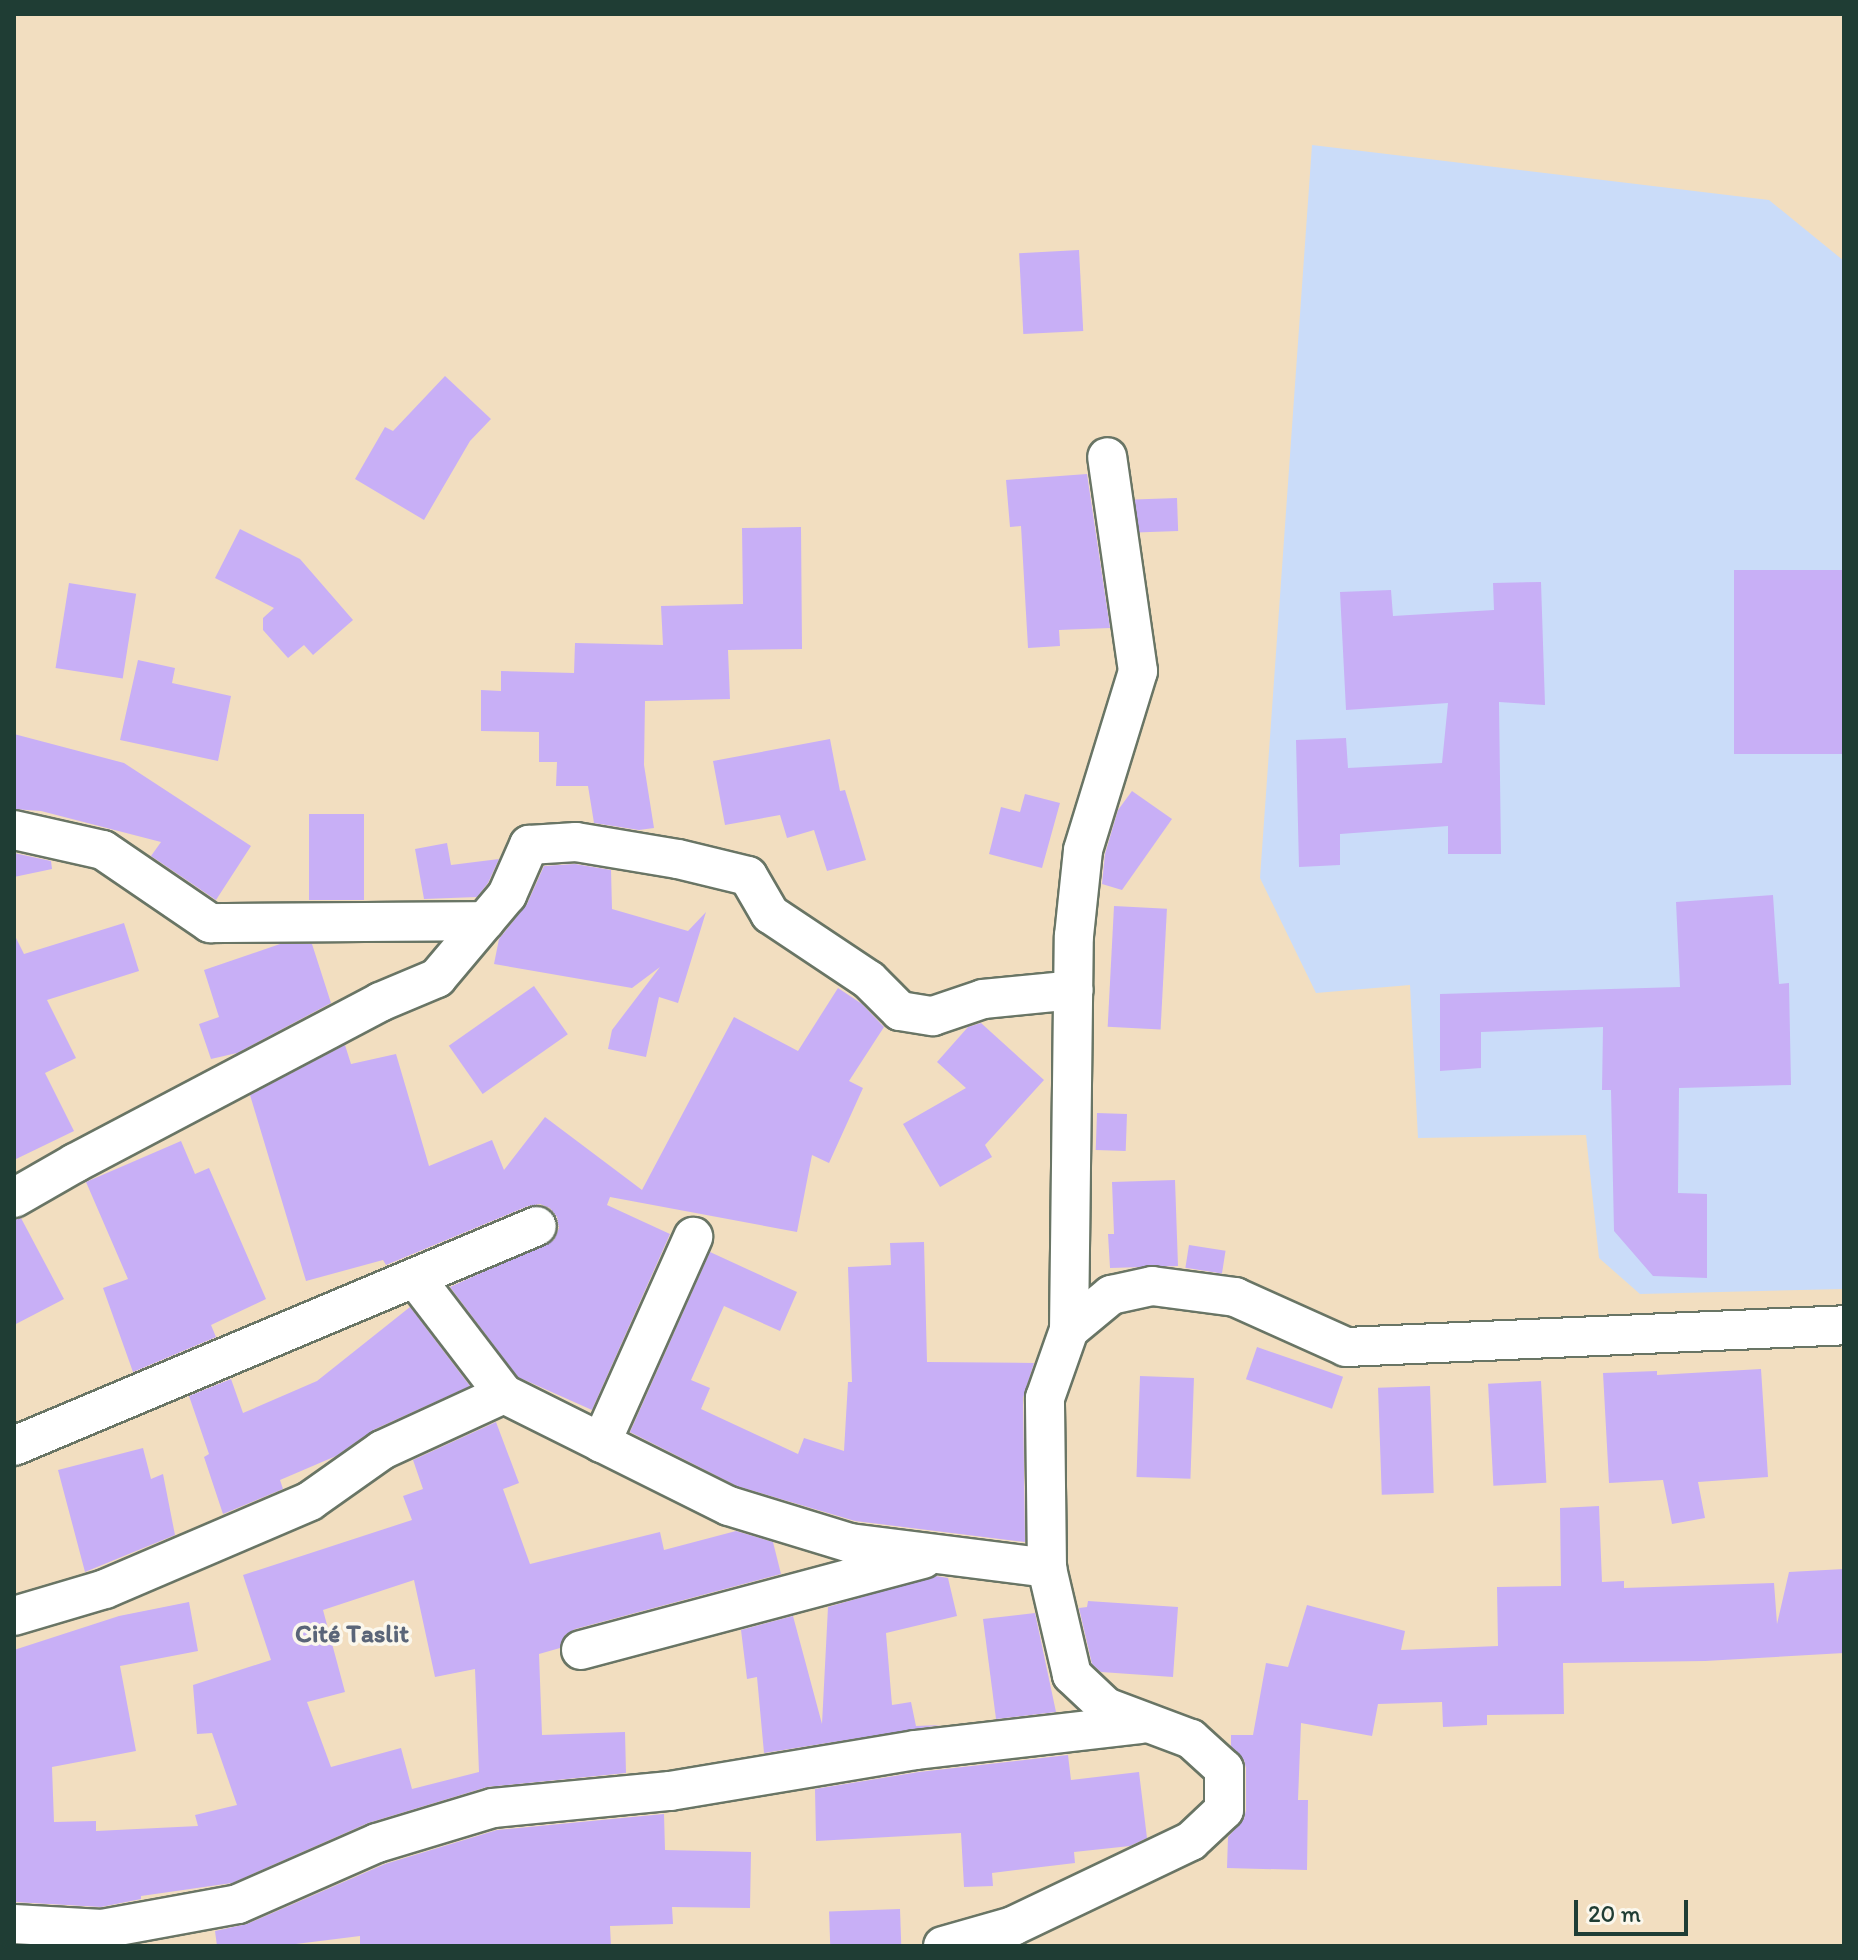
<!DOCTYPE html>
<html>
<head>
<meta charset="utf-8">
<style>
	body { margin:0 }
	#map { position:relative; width:1858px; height:1960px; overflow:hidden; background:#f2dec0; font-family:Itim,sans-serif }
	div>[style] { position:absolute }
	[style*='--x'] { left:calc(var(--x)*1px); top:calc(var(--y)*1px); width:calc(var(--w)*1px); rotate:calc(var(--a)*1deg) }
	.built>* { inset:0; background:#cadcf9 }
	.building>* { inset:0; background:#c8aff6; transform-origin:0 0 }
	.roads { filter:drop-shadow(2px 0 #697565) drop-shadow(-2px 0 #697565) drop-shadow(0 2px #697565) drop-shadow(0 -2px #697565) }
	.minor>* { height:38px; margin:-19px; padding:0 19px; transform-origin:19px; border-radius:19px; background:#fff }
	span { translate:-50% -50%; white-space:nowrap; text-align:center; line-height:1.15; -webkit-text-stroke:7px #fbf7ec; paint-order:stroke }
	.neighbourhood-label { font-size:26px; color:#5a6578; font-weight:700 }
	.frame { position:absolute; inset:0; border:16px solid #1f3d34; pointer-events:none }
	.scale { position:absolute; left:1574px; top:1900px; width:114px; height:36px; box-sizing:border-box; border:4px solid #1f3d34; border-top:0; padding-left:10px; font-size:24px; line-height:28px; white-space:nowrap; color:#1f3d34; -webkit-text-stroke:6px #fbf7ec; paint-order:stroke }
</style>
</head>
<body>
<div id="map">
	<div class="built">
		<i style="clip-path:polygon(1312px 145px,1769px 200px,1844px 261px,1844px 1289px,1640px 1294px,1599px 1258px,1586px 1135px,1418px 1138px,1410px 985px,1316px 993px,1260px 878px)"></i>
	</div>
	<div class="building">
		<i style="left:1079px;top:250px;width:81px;height:60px;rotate:87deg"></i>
		<i style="clip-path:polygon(445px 376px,491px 419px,470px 441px,424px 520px,355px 479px,385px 427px,393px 431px)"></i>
		<i style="clip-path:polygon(1087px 474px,1110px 628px,1059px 630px,1060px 646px,1028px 648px,1021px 526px,1010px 527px,1006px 480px)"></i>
		<i style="left:1177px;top:498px;width:33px;height:42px;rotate:88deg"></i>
		<i style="clip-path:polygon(801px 527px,802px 649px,728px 650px,730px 699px,645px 701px,644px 765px,654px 828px,639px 830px,594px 823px,588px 786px,556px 786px,557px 762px,539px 762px,539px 732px,481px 731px,481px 690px,501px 691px,501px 671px,574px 673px,575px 643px,663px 645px,661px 606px,743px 604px,742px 528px)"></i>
		<i style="clip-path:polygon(240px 529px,300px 559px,353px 620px,313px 655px,304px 645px,288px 658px,263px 630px,263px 618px,274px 608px,215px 578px)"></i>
		<i style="left:1844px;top:570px;width:184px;height:110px;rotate:90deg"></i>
		<i style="clip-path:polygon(1541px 582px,1545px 705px,1499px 702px,1501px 854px,1448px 854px,1448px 826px,1340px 834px,1340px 865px,1299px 867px,1296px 740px,1346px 738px,1348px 768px,1442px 763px,1448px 703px,1346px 710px,1340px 592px,1391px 590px,1393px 616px,1494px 610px,1493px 583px)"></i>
		<i style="left:69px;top:583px;width:68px;height:86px;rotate:9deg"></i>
		<i style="clip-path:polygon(138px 660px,175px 668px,172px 683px,231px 696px,218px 761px,120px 740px)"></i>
		<i style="clip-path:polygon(14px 734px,124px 763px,251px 846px,216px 900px,151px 856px,161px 842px,41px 811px,14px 809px)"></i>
		<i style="clip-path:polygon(830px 739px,840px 791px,845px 790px,866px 860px,827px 871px,814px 830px,787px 838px,780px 815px,725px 825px,713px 761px)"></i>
		<i style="clip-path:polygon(1132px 791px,1172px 819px,1122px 890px,1102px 884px,1105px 854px,1118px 810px)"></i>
		<i style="clip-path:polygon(1025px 794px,1060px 803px,1042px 868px,989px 854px,1001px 807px,1020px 812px)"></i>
		<i style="left:309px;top:814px;width:55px;height:86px"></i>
		<i style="clip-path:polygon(447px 843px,451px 865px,499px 859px,488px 883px,477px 897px,424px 899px,415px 849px)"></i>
		<i style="clip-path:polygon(14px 853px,51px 861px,52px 869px,14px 877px)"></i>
		<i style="clip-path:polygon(575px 864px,611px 870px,612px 909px,688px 931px,706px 912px,678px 1003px,659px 997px,646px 1057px,608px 1049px,612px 1030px,660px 967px,632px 988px,494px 964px,499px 939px,527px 904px,544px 866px)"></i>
		<i style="clip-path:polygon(1773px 895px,1779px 984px,1789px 983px,1791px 1085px,1679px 1088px,1678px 1193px,1707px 1194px,1707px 1278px,1653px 1276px,1614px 1231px,1611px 1090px,1602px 1090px,1603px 1027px,1481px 1032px,1481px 1068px,1440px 1071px,1440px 994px,1680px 987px,1676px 902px)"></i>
		<i style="left:1114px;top:906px;width:53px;height:121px;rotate:3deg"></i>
		<i style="clip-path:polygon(124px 923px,139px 971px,47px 1000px,76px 1058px,45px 1073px,74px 1131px,14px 1160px,14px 934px,24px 954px)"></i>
		<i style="clip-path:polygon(280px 944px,312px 944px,331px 1003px,237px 1053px,211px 1059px,199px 1024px,219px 1017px,204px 970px)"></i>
		<i style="left:534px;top:986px;width:59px;height:104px;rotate:55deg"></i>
		<i style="clip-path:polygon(838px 988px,862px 1004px,884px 1027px,849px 1081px,863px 1088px,829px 1163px,812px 1155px,797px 1232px,610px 1197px,607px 1205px,670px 1234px,592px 1410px,518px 1377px,450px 1287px,554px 1240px,559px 1228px,557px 1217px,550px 1208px,540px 1204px,528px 1206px,386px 1265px,383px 1260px,306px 1281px,250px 1095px,345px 1045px,351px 1064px,396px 1054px,429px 1166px,492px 1140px,504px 1170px,545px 1117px,642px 1190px,734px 1017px,798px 1051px)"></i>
		<i style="clip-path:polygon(981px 1023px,1044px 1080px,985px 1145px,992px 1157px,940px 1187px,903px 1124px,966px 1088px,937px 1062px,968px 1027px)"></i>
		<i style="left:1097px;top:1113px;width:30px;height:37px;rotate:2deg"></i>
		<i style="clip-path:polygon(181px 1141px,195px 1174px,209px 1168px,266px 1299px,211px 1325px,216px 1337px,133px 1372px,103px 1288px,128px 1279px,86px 1182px)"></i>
		<i style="clip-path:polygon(1175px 1180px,1178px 1266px,1110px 1268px,1108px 1234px,1114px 1234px,1112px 1182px)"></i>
		<i style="clip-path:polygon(21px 1218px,64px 1299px,14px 1325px,14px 1220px)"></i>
		<i style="clip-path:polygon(924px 1242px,927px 1362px,1034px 1363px,1023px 1398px,1025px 1542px,855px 1521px,737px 1486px,630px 1432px,710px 1252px,797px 1292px,780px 1331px,724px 1306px,691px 1380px,710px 1388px,701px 1409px,798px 1454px,804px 1438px,844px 1451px,848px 1382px,852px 1382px,848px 1267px,891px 1265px,890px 1243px)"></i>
		<i style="left:1189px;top:1245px;width:37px;height:23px;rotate:9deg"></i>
		<i style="clip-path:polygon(410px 1307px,470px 1386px,373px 1430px,336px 1456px,280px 1480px,283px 1489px,223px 1514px,204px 1457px,209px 1454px,189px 1396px,231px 1379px,243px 1413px,317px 1381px)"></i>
		<i style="left:1257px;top:1347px;width:91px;height:34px;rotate:19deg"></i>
		<i style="clip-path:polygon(1761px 1369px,1768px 1477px,1698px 1482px,1705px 1518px,1672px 1524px,1663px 1480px,1609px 1483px,1603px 1373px,1657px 1371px,1657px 1375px)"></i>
		<i style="left:1140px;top:1376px;width:54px;height:101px;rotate:2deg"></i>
		<i style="left:1541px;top:1381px;width:102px;height:53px;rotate:87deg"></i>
		<i style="left:1430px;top:1386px;width:107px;height:52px;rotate:88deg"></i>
		<i style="clip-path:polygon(evenodd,496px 1422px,519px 1483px,503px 1489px,530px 1564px,660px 1532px,664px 1550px,736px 1531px,773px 1542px,781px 1574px,575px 1629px,565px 1635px,560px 1648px,539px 1654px,542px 1735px,625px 1732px,626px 1773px,487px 1787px,368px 1823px,232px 1883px,141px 1896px,141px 1899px,101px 1907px,14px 1902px,14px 1650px,119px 1616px,189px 1602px,198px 1651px,120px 1666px,136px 1751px,52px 1767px,54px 1822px,96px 1821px,96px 1831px,198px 1826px,195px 1815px,237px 1805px,212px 1733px,197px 1734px,193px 1685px,271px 1660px,243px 1575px,412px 1520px,403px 1496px,423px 1489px,413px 1460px,496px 1422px,414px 1580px,435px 1677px,475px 1669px,479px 1772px,412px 1789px,401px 1748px,331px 1767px,307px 1702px,345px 1692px,323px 1610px,414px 1580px)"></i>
		<i style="clip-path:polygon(143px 1448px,151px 1479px,163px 1474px,175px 1535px,85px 1572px,58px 1470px)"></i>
		<i style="clip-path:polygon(1599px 1506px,1602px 1582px,1624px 1581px,1624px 1588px,1774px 1583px,1777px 1624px,1789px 1572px,1844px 1569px,1844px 1653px,1705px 1661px,1563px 1663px,1564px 1714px,1487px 1715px,1487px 1725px,1443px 1727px,1442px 1702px,1378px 1704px,1372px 1736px,1301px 1723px,1298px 1800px,1308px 1800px,1307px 1870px,1227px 1868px,1228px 1837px,1244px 1819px,1246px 1810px,1246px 1768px,1244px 1760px,1231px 1746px,1231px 1735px,1253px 1735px,1266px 1663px,1288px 1667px,1307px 1605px,1405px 1631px,1401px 1650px,1498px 1646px,1497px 1587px,1561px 1586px,1560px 1508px)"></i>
		<i style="clip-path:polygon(936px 1576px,948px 1578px,957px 1616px,886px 1633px,892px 1705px,911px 1702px,916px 1726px,941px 1725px,764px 1753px,757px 1677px,747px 1679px,741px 1630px,793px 1616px,822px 1724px,828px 1607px)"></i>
		<i style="clip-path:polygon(1088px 1601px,1178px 1607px,1173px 1677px,1101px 1672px,1092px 1664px,1079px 1608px,1087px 1607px)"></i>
		<i style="clip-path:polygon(1035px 1613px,1056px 1712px,996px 1719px,983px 1619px)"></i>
		<i style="clip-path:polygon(1068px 1755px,1071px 1780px,1139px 1772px,1147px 1838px,1130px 1846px,1074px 1852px,1075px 1863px,992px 1873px,993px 1886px,964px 1887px,961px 1833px,816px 1841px,815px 1789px,919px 1772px)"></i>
		<i style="clip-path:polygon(664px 1814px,665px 1850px,751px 1852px,750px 1908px,672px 1907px,673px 1924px,610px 1926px,611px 1946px,360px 1946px,360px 1936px,280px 1946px,217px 1946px,215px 1931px,247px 1924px,385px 1864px,497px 1830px)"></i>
		<i style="left:900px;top:1909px;width:37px;height:71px;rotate:88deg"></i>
	</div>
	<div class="roads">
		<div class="minor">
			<i style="--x:14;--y:830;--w:91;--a:12.7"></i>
			<i style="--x:103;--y:850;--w:130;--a:34.3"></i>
			<i style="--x:210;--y:923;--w:275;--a:-0.4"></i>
			<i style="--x:14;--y:1198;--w:70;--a:-29.8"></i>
			<i style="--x:75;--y:1163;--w:345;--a:-27.8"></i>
			<i style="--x:380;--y:1002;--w:62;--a:-22.8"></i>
			<i style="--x:437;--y:978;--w:109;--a:-49.9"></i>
			<i style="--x:507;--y:895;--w:55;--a:-66.3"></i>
			<i style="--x:529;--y:845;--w:47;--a:-3.7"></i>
			<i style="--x:576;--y:842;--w:103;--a:9.5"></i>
			<i style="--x:678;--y:859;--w:72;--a:13.7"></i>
			<i style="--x:748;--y:876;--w:44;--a:59.9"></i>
			<i style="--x:770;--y:914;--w:119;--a:33.7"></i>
			<i style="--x:869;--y:980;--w:44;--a:45"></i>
			<i style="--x:900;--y:1011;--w:33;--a:9"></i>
			<i style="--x:933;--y:1016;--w:53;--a:-18.8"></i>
			<i style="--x:983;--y:999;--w:91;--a:-5.6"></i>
			<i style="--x:416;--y:1279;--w:145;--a:52.6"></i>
			<i style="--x:504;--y:1394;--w:251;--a:26.5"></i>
			<i style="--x:729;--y:1506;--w:127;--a:17"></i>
			<i style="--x:850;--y:1543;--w:199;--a:7.2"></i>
			<i style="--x:1069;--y:1330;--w:394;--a:-89.3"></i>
			<i style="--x:1074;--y:936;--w:86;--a:-84"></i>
			<i style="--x:1083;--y:850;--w:187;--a:-72.9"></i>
			<i style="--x:1138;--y:671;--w:216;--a:-98.2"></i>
			<i style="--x:601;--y:1443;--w:226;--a:-65.9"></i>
			<i style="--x:14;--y:1446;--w:567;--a:-22.81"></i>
			<i style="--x:14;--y:1616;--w:95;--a:-16.5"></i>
			<i style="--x:105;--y:1589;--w:223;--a:-23.2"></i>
			<i style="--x:310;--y:1501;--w:88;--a:-35.3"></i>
			<i style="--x:382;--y:1450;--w:134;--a:-24.7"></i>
			<i style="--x:581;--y:1650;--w:354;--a:-14.9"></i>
			<i style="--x:14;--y:1924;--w:88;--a:3.3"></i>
			<i style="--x:102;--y:1929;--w:138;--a:-10.4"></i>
			<i style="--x:238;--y:1904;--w:152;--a:-23.7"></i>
			<i style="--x:377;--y:1843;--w:121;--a:-16.8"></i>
			<i style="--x:493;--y:1808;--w:178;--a:-5.5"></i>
			<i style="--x:670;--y:1791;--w:249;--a:-9.5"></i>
			<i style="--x:916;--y:1750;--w:226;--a:-6.6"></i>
			<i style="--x:943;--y:1946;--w:73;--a:-15.9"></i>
			<i style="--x:1013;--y:1926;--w:197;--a:-25.5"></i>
			<i style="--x:1191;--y:1841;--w:45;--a:-43.2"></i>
			<i style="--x:1224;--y:1810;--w:41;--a:-90"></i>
			<i style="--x:1224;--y:1769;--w:45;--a:-137.7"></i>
			<i style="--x:1191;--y:1739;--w:91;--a:-159.4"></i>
			<i style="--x:1106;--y:1707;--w:47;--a:-136.7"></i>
			<i style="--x:1072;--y:1675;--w:110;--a:-103.2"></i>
			<i style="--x:1047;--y:1568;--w:170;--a:-90.7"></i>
			<i style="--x:1045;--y:1398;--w:72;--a:-70.6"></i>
			<i style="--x:1069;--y:1330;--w:55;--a:-39.8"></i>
			<i style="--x:1111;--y:1295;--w:42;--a:-12.4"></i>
			<i style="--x:1152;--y:1286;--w:84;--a:7.5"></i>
			<i style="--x:1235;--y:1297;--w:122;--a:24.2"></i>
			<i style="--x:1346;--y:1347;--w:498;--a:-2.5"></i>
		</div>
	</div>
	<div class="neighbourhood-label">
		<span style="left:352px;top:1634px">Cité Taslit</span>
	</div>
	<div class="frame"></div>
	<div class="scale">20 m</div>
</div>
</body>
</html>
